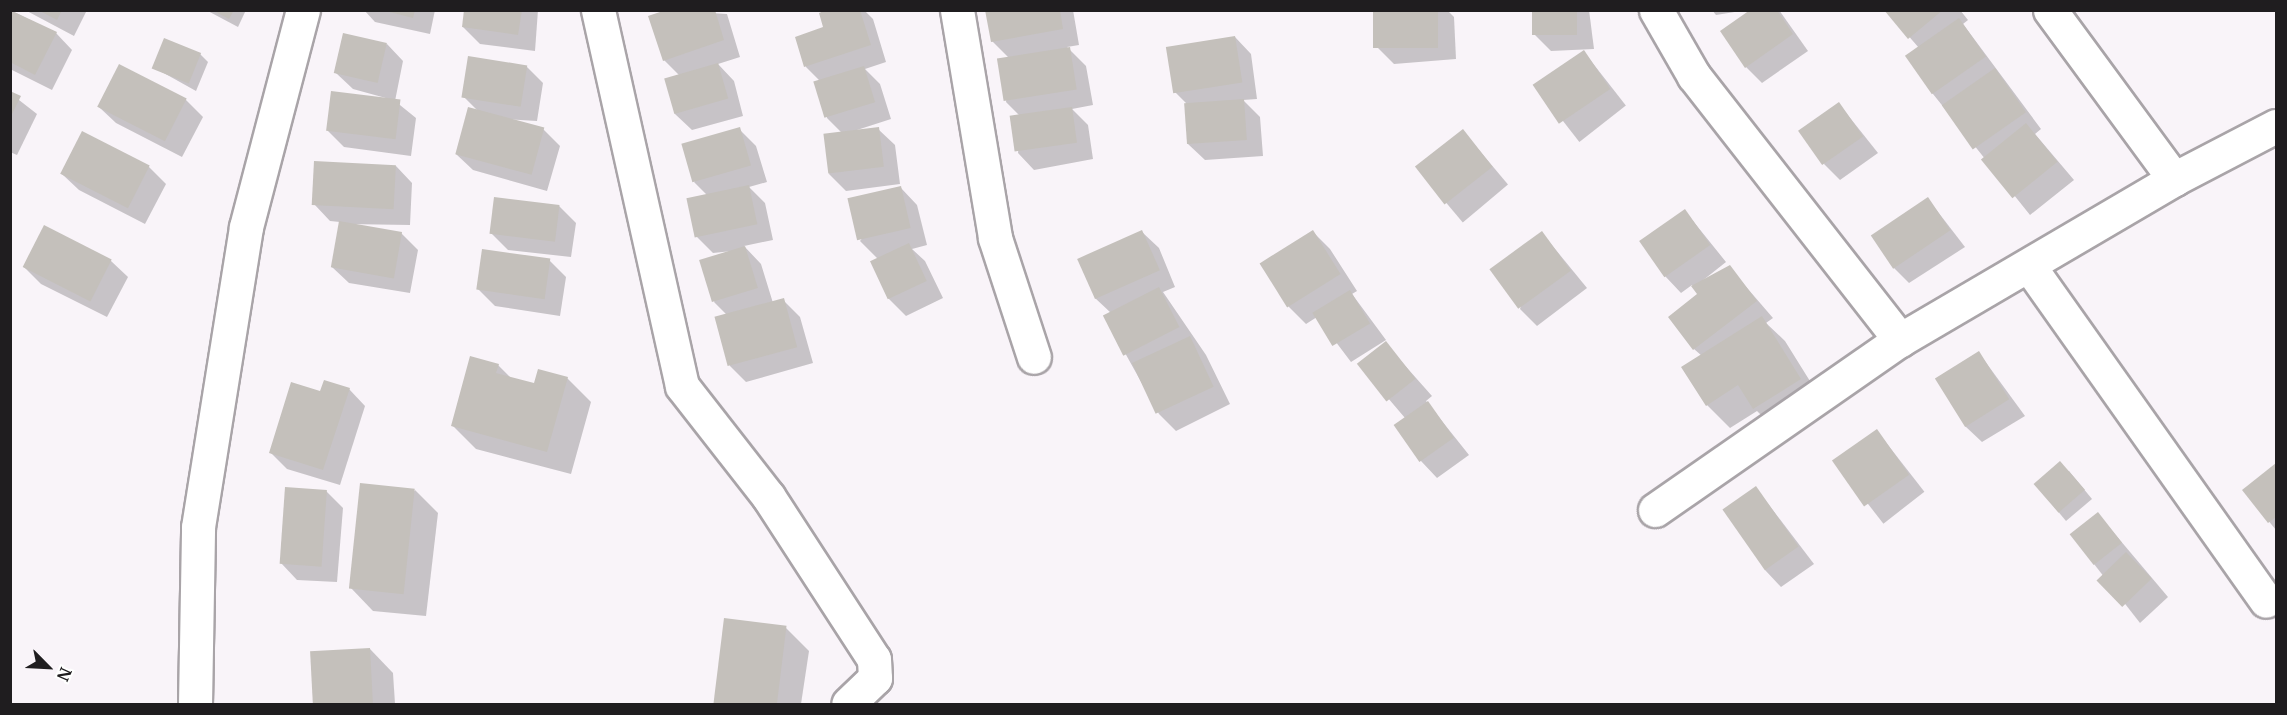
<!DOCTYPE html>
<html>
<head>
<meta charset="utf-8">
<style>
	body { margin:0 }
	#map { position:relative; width:2287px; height:715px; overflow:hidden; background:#f9f4f9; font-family:Merriweather,serif }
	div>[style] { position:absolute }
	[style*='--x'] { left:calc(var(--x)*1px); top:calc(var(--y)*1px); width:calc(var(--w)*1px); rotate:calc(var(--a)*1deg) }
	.shadow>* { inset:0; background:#0003; transform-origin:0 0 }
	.building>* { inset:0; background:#c4c0bb; transform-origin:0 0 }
	.roads { filter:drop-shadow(2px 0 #a9a4a8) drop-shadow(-2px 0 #a9a4a8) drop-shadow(0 2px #a9a4a8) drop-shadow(0 -2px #a9a4a8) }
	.street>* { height:33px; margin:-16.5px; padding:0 16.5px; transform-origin:16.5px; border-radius:16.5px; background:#fff }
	span { translate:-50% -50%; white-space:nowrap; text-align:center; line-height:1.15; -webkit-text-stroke:4.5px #fff; paint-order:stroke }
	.frame { position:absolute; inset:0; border:12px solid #1f1d1f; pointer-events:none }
	.north { position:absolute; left:18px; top:637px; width:60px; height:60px; -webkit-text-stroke:4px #fff; paint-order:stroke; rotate:114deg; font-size:16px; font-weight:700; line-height:24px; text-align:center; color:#1f1d1f }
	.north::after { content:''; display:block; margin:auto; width:21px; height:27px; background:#1f1d1f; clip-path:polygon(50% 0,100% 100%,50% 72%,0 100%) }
</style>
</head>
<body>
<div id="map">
	<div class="shadow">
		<i style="clip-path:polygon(10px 10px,56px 33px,72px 50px,52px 90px,10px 69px)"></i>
		<i style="clip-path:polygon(25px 10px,87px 10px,74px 36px)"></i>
		<i style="clip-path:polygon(206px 10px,246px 10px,238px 27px)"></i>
		<i style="clip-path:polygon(364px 10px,435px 10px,430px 34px,375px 22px)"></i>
		<i style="clip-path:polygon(466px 10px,538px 10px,535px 51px,480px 44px,463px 27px)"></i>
		<i style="clip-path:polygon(665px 10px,727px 14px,740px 57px,718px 64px,734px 81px,743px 116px,692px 130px,675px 114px,679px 75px,664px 60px)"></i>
		<i style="clip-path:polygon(831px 10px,864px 10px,873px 19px,886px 62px,865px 69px,880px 84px,891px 119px,857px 130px,878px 129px,895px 145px,900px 184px,846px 191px,829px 174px,842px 133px,827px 118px,820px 81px,806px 67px,797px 38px,825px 28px)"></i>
		<i style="clip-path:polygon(986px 10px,1073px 10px,1079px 45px,1067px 47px,1086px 66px,1093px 105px,1072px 109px,1088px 125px,1093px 159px,1034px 170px,1018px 153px,1021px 117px,1006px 102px,1011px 60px,992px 41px)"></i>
		<i style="clip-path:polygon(1375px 10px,1447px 10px,1454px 17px,1456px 59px,1394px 64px,1377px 47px)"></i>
		<i style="clip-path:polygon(1534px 10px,1589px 10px,1594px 49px,1551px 51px,1534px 34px)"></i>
		<i style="clip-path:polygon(1712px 10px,1747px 10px,1716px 15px)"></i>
		<i style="clip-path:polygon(1753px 10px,1779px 10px,1808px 51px,1762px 83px,1746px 67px)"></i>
		<i style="clip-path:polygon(1886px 10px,1960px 10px,1968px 20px,1963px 24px,2041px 129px,2035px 134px,2074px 180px,2030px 215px,1933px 94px,1919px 48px)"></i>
		<i style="clip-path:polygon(1235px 37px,1251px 54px,1257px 99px,1243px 100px,1260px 117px,1263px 156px,1205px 160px,1188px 144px,1186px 103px,1174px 91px)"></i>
		<i style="clip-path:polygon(387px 44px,403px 61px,395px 101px,416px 118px,411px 156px,344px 147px,328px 131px,393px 100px,353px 89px,336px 73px)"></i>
		<i style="left:1584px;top:52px;width:68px;height:59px;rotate:52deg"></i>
		<i style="clip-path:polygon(200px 54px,208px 62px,196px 91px,153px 67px)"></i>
		<i style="clip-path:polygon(527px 67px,543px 83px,537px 121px,505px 119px,543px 129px,560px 146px,547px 191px,473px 170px,456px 154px,478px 111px,463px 96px)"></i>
		<i style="clip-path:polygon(10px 93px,37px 114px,17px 155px,10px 152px)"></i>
		<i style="clip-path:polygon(186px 100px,203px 117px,182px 157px,116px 123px,99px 107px)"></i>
		<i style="clip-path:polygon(1839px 104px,1878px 153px,1840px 180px,1824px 164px)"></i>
		<i style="clip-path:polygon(739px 129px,756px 146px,767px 182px,749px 187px,765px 203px,773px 240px,744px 246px,761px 264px,773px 303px,783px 300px,800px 317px,813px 363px,746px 382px,730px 366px,717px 319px,728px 316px,714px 302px,732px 251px,713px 253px,696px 236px,707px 195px,694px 182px)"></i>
		<i style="left:1463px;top:131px;width:70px;height:59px;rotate:50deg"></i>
		<i style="clip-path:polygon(396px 166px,412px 183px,410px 225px,346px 224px,401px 233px,418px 250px,410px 293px,349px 283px,332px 267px,340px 222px,330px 221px,314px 204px)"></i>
		<i style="clip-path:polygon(149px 167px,166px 184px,145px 224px,79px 190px,62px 174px)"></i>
		<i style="clip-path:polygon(901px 188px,917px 205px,927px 245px,912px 249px,925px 261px,943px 298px,906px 316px,889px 299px,878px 259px,860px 241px)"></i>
		<i style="clip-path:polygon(1928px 199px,1965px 247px,1909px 283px,1893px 267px)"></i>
		<i style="clip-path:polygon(559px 206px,576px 223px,571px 257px,508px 250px,491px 233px)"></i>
		<i style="clip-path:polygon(1685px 211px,1726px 262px,1697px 285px,1729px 267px,1773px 318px,1766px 323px,1785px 341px,1823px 402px,1777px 431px,1757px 411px,1730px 428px,1707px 405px,1702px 356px,1694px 349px,1699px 295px,1692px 285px,1681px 293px,1665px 276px)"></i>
		<i style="clip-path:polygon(45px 227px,111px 261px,128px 277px,107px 317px,41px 284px,24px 267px)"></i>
		<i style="clip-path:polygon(1142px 232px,1159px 248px,1175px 287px,1163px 292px,1206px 355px,1230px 404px,1176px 431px,1159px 414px,1105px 317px,1111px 313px,1095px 298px)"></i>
		<i style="clip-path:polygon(1313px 232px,1330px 249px,1357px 291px,1352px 294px,1386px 340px,1351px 362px,1317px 317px,1306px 324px,1289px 307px,1263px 265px)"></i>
		<i style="clip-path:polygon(1542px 233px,1587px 288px,1537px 326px,1520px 309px)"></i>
		<i style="clip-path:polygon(550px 261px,566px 277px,560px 316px,495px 306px,478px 289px)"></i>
		<i style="clip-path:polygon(1385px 343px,1432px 396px,1426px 401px,1469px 455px,1437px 478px,1421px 461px,1405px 418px,1359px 364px)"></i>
		<i style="clip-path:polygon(1979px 353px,2025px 416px,1982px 442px,1965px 426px)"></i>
		<i style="clip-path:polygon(498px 365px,511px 378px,535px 385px,567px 378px,591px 402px,571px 474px,476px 449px,453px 426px)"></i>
		<i style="clip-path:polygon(349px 389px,365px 406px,340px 485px,287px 469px,271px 453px,321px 393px)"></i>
		<i style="left:1877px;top:431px;width:77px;height:52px;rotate:52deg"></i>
		<i style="clip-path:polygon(2276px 465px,2276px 530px,2244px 491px)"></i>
		<i style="clip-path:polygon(2069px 471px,2092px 499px,2066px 521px,2035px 484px)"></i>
		<i style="clip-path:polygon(1756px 488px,1814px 564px,1781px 587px,1765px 570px)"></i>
		<i style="clip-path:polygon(415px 490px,438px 513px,426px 616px,373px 611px,350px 587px)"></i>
		<i style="clip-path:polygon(326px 491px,343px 508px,337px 582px,297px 580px,281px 563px)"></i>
		<i style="clip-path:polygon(2098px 514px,2168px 597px,2140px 623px,2094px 564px)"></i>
		<i style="clip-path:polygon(726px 620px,786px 628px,809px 651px,801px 704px,714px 704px)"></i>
		<i style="clip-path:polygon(370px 649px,393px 673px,395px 704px,315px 704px,312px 652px)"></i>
	</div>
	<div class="building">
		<i style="clip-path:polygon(10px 10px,57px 32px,35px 75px,10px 62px)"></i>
		<i style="clip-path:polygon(38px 10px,62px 10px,57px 20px)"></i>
		<i style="clip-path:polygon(212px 10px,234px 10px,229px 19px)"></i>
		<i style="clip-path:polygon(382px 10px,415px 10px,413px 18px)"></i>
		<i style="clip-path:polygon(464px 10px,522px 10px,518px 35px,462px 27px)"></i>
		<i style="clip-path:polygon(666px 10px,715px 10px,724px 40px,663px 61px,648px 16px)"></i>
		<i style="clip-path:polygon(826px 10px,860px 10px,871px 45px,804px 67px,795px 37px,823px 27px,819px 13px)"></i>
		<i style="clip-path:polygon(985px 10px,1060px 10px,1063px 29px,991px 42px)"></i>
		<i style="left:1373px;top:10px;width:65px;height:38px"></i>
		<i style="left:1532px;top:10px;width:45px;height:25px"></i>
		<i style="clip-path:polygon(1750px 10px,1777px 10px,1793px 34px,1745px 68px,1720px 31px)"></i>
		<i style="clip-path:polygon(1884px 10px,1943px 10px,1908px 39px)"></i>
		<i style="left:1959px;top:18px;width:47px;height:66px;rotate:55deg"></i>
		<i style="left:343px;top:33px;width:45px;height:41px;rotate:13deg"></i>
		<i style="left:1235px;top:36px;width:47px;height:70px;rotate:81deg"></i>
		<i style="left:164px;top:38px;width:40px;height:33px;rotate:22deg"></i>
		<i style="left:1070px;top:47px;width:43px;height:74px;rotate:81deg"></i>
		<i style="left:1584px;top:50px;width:47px;height:62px;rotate:56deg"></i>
		<i style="left:468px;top:56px;width:60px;height:42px;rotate:9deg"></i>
		<i style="left:718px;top:63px;width:37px;height:56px;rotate:74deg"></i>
		<i style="left:119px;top:64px;width:76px;height:48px;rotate:27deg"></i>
		<i style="left:864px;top:66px;width:38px;height:53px;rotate:73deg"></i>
		<i style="left:1995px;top:68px;width:54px;height:65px;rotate:55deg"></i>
		<i style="clip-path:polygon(10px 91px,21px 96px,10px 118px)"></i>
		<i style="left:331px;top:91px;width:70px;height:40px;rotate:7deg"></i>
		<i style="left:1244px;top:99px;width:41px;height:60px;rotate:86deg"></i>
		<i style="left:1839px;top:102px;width:42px;height:50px;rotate:55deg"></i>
		<i style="left:468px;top:107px;width:79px;height:49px;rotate:15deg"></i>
		<i style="left:1072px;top:107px;width:36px;height:63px;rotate:82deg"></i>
		<i style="left:2026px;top:123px;width:50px;height:58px;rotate:51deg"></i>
		<i style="left:740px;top:127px;width:40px;height:61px;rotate:74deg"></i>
		<i style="left:879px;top:127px;width:40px;height:56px;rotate:83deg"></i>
		<i style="left:1463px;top:129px;width:48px;height:61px;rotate:52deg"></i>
		<i style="left:82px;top:131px;width:76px;height:48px;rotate:27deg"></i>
		<i style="left:314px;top:161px;width:82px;height:44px;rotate:3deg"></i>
		<i style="left:749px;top:185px;width:40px;height:64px;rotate:78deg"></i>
		<i style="left:901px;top:186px;width:43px;height:55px;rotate:77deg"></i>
		<i style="left:494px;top:197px;width:66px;height:37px;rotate:7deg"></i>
		<i style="left:1928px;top:197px;width:40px;height:69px;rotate:56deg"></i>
		<i style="left:1685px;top:209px;width:44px;height:56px;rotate:55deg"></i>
		<i style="left:339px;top:221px;width:64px;height:47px;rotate:10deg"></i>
		<i style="left:44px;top:225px;width:76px;height:47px;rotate:27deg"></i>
		<i style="left:1142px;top:230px;width:44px;height:71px;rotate:66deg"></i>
		<i style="left:1313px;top:230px;width:52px;height:63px;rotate:58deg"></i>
		<i style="left:1542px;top:231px;width:49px;height:65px;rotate:54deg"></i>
		<i style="left:909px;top:243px;width:42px;height:43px;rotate:65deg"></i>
		<i style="left:745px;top:246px;width:44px;height:48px;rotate:73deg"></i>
		<i style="left:482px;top:249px;width:69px;height:41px;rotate:8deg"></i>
		<i style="clip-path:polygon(1730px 265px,1757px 301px,1693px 350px,1668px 317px,1697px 294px,1691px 286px)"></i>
		<i style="left:1159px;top:287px;width:45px;height:63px;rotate:63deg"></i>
		<i style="left:1350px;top:290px;width:39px;height:44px;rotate:59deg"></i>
		<i style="left:784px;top:298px;width:51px;height:72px;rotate:75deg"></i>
		<i style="clip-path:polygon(1762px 316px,1801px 379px,1753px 409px,1738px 385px,1706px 406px,1681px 367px)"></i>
		<i style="left:1190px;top:336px;width:56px;height:64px;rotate:65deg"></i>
		<i style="left:1386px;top:341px;width:48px;height:37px;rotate:52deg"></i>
		<i style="left:1979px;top:351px;width:57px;height:52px;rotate:58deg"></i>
		<i style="clip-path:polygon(470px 356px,499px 364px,496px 373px,534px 383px,538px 369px,568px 377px,547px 452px,451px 426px)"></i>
		<i style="clip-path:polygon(324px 380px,350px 388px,323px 470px,269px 453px,291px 382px,320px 391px)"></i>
		<i style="left:1428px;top:401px;width:45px;height:42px;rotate:55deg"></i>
		<i style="left:1877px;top:429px;width:56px;height:55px;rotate:55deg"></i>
		<i style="left:2060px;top:461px;width:38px;height:35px;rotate:49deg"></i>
		<i style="clip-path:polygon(2276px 463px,2276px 517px,2268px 523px,2242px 490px)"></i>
		<i style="left:360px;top:483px;width:55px;height:106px;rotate:6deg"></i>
		<i style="left:1756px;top:486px;width:74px;height:41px;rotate:55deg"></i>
		<i style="left:285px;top:487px;width:42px;height:77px;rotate:4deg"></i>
		<i style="left:2098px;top:512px;width:39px;height:36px;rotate:52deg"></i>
		<i style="left:2126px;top:552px;width:37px;height:41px;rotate:46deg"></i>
		<i style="left:724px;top:618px;width:63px;height:87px;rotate:7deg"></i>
		<i style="left:370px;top:648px;width:56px;height:60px;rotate:87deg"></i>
	</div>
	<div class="roads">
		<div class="street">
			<i style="--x:598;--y:10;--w:385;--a:77.4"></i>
			<i style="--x:682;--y:386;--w:140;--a:52"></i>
			<i style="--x:768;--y:496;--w:194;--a:57"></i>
			<i style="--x:874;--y:659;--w:19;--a:87"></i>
			<i style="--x:875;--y:678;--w:37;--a:136"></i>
			<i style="--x:957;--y:10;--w:231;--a:80.5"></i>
			<i style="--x:995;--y:238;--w:125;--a:71.9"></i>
			<i style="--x:1656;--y:10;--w:76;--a:60.1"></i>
			<i style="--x:1694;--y:76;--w:335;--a:52"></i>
			<i style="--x:1900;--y:340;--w:318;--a:-30.4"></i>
			<i style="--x:2174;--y:179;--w:115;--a:-27.5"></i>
			<i style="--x:2050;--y:10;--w:210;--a:53.7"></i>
			<i style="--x:2029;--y:266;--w:410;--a:54.7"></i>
			<i style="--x:1655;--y:510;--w:298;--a:-34.8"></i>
			<i style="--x:195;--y:704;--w:177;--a:-89"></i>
			<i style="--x:198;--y:527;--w:304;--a:-80.9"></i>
			<i style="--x:246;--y:227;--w:224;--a:-75.3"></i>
		</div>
	</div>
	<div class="frame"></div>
	<div class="north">N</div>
</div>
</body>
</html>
